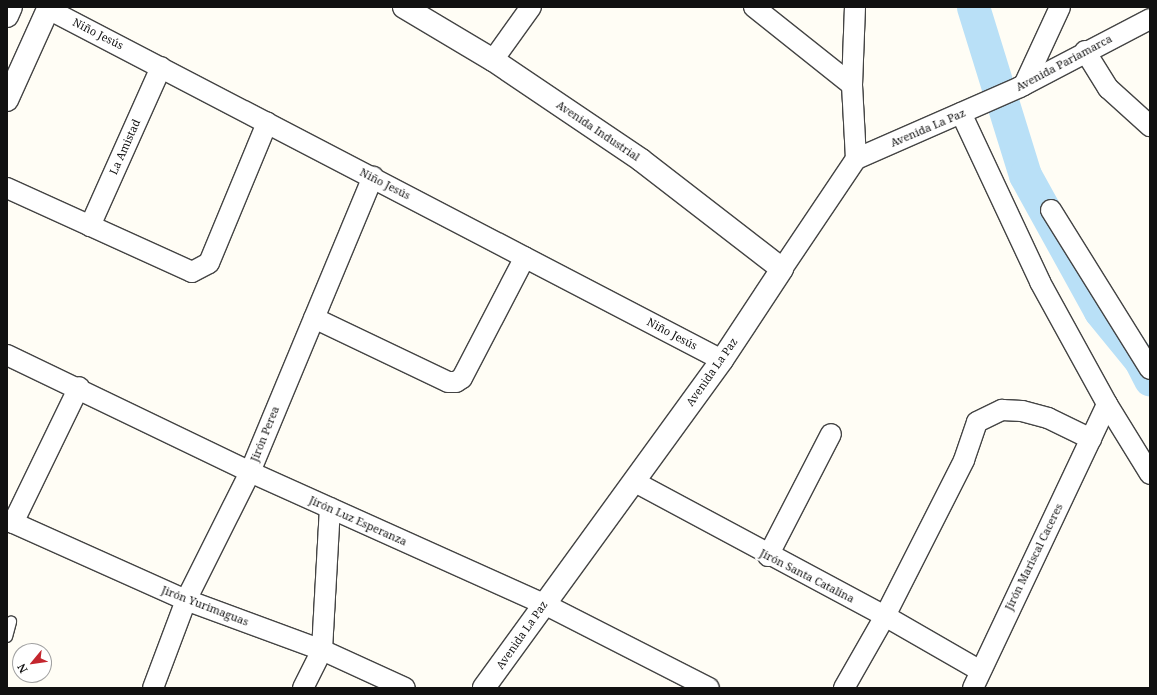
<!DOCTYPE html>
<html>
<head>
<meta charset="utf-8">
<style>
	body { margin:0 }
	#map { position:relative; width:1157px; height:695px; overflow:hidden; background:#fffdf5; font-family:"Noto Serif",serif }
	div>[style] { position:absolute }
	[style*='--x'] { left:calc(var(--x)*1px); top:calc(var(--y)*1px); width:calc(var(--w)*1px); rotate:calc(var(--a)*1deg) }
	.river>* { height:33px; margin:-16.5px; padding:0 16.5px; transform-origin:16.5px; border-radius:16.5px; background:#b9e0f7 }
	.roads { filter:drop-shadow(1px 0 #444) drop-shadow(-1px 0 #444) drop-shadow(0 1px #444) drop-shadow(0 -1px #444) }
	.service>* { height:10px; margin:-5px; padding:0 5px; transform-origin:5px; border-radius:5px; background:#fff }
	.minor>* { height:20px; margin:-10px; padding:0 10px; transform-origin:10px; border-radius:10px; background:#fff }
	.tertiary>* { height:22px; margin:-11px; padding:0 11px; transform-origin:11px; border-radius:11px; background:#fff }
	span { translate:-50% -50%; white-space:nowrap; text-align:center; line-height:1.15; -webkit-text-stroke:4px #fff; paint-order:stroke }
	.street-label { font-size:11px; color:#111 }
	.frame { position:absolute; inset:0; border:8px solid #111; pointer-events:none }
	.north { position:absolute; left:12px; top:643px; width:40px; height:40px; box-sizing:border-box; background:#fff; border:1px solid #a0a0a0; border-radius:50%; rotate:241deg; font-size:11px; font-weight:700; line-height:16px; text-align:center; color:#111 }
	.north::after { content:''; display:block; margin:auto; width:14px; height:18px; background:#c4262e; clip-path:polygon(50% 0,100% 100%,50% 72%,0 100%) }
</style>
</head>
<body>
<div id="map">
	<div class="river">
		<i style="--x:973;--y:7;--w:176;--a:72.8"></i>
		<i style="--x:1025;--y:175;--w:155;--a:61.1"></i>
		<i style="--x:1100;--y:311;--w:63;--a:50.8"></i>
		<i style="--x:1140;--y:360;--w:22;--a:63"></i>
	</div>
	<div class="roads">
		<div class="service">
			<i style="--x:7;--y:637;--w:16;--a:-75"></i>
		</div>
		<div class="minor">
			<i style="--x:754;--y:7;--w:125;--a:38.5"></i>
			<i style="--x:855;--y:7;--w:78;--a:92.2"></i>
			<i style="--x:852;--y:85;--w:74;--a:86.9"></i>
			<i style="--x:48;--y:9;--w:760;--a:27.51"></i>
			<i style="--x:1085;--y:51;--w:44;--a:58.1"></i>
			<i style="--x:1108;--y:88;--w:57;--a:42.1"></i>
			<i style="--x:493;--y:60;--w:65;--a:-54.4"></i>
			<i style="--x:1024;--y:85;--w:86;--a:-65.2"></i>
			<i style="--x:961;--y:113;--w:187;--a:64.9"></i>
			<i style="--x:1040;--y:282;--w:139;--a:61.2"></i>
			<i style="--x:1107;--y:404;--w:82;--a:58.4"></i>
			<i style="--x:7;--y:188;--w:203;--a:24.4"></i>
			<i style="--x:192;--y:272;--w:19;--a:-28"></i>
			<i style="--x:209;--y:263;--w:152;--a:-67.5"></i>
			<i style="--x:1051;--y:210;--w:187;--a:58.1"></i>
			<i style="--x:90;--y:226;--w:174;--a:-65.9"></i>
			<i style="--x:782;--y:269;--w:133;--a:-56.1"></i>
			<i style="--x:856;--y:159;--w:179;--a:-23.7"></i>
			<i style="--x:1020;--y:87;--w:147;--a:-27.6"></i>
			<i style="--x:314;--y:318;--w:148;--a:25.5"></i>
			<i style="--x:448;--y:382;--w:8;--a:0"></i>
			<i style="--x:456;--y:382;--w:7;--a:-34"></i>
			<i style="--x:462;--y:378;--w:136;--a:-62.5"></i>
			<i style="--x:7;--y:355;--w:270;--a:25.7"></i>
			<i style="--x:250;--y:472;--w:322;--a:24.2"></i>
			<i style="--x:544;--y:604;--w:185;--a:27"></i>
			<i style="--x:635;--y:482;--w:284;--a:28.2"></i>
			<i style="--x:885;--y:616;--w:108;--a:29.9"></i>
			<i style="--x:7;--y:520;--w:196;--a:24.1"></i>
			<i style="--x:186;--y:600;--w:145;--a:20.2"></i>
			<i style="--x:322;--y:650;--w:91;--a:24.6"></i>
			<i style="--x:13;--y:523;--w:151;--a:-64.1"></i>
			<i style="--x:768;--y:556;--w:137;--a:-62.7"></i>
			<i style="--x:153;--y:688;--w:94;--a:-69.4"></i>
			<i style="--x:186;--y:600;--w:143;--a:-63.4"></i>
			<i style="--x:250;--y:472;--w:320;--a:-67.4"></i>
			<i style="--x:303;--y:688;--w:42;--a:-63.4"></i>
			<i style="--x:322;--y:650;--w:142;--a:-86.8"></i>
			<i style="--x:844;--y:688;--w:83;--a:-60.3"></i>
			<i style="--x:885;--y:616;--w:175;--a:-63.1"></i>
			<i style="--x:964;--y:460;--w:40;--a:-71.1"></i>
			<i style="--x:977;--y:422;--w:28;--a:-26"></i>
			<i style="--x:1002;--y:410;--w:20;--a:3"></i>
			<i style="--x:1022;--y:411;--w:27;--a:15"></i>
			<i style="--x:1048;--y:418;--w:48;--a:26"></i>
			<i style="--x:973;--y:688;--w:314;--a:-64.7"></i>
		</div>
		<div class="tertiary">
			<i style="--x:404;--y:7;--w:104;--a:30.8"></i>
			<i style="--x:493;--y:60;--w:179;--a:34"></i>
			<i style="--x:641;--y:160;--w:178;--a:37.7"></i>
			<i style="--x:782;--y:269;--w:109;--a:123.4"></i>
			<i style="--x:722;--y:360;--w:405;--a:126"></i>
			<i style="--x:7;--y:16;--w:10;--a:-66"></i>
			<i style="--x:7;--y:100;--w:102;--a:-65.7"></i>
		</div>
	</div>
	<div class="street-label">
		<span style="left:98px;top:34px;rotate:27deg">Niño Jesús</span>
		<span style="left:1064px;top:63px;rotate:-28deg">Avenida Pariamarca</span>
		<span style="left:928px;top:128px;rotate:-23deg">Avenida La Paz</span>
		<span style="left:598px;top:131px;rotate:34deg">Avenida Industrial</span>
		<span style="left:125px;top:147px;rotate:-66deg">La Amistad</span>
		<span style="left:385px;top:184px;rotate:27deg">Niño Jesús</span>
		<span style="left:672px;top:334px;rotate:28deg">Niño Jesús</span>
		<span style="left:712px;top:372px;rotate:-55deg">Avenida La Paz</span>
		<span style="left:265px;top:434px;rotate:-68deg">Jirón Perea</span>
		<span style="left:358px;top:521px;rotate:24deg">Jirón Luz Esperanza</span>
		<span style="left:1034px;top:557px;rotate:-64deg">Jirón Mariscal Caceres</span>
		<span style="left:807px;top:576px;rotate:27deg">Jirón Santa Catalina</span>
		<span style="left:205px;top:606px;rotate:21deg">Jirón Yurimaguas</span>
		<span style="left:522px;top:635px;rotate:-55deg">Avenida La Paz</span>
	</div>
	<div class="frame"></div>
	<div class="north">N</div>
</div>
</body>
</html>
